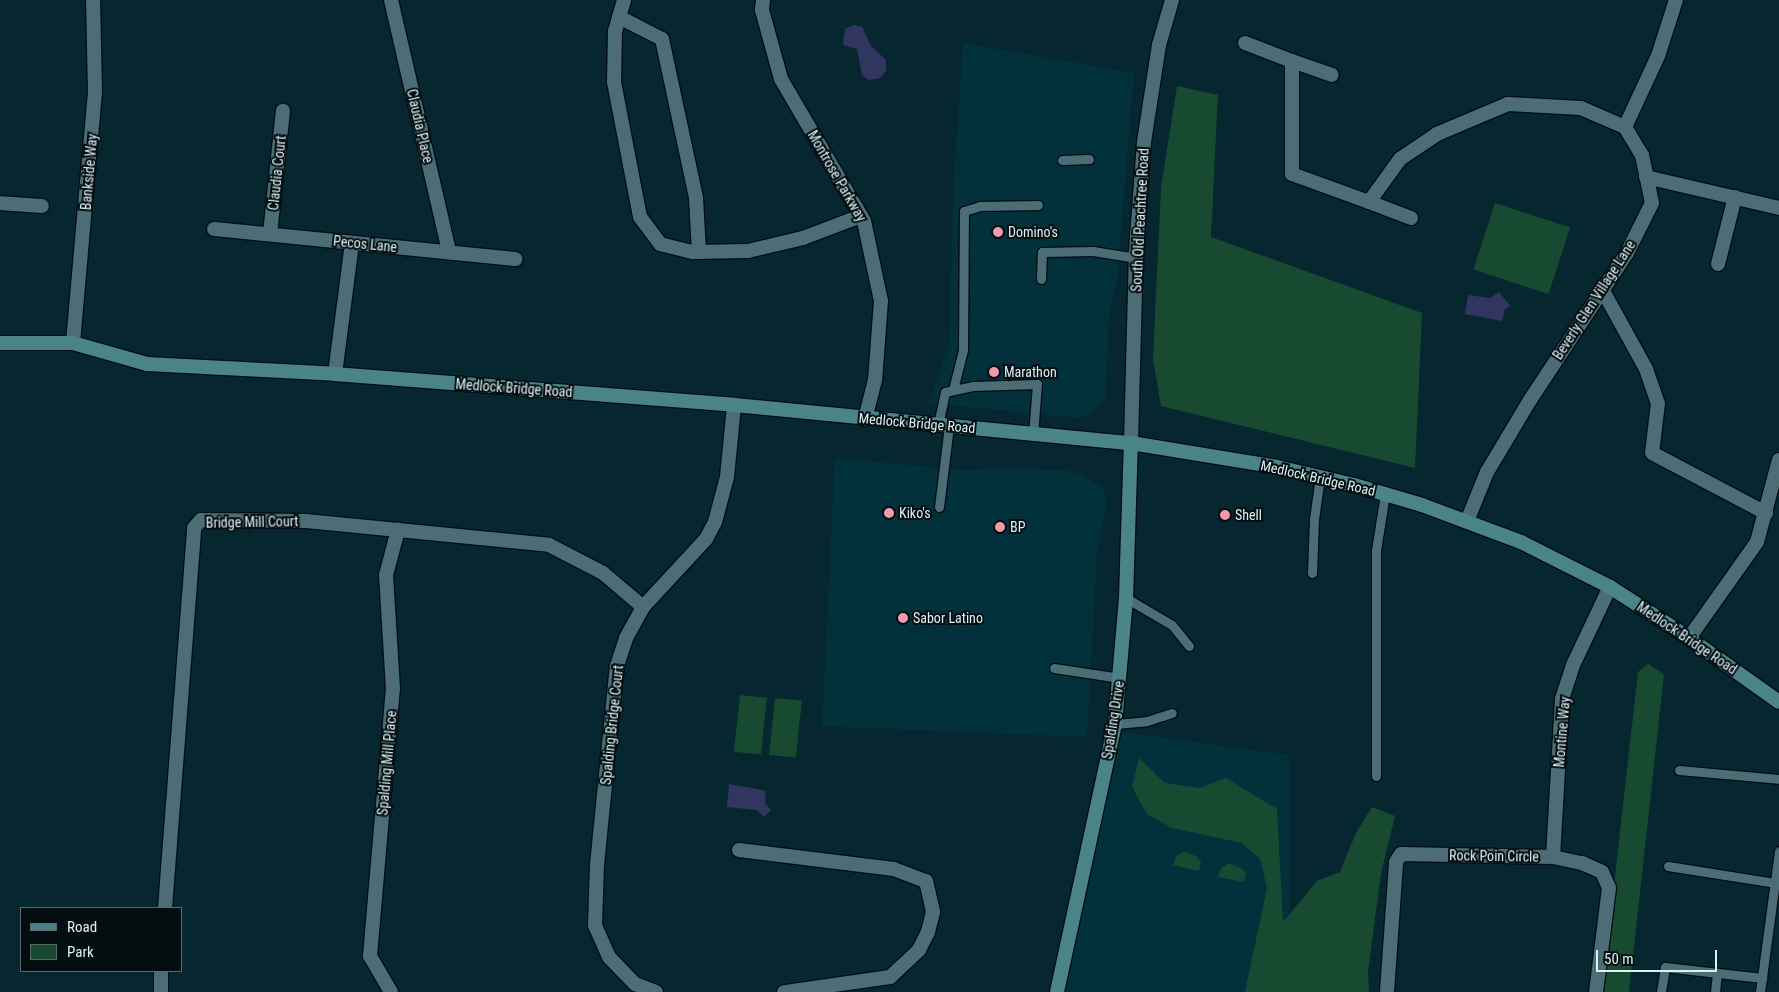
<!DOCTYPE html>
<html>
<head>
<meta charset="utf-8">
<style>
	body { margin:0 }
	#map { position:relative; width:1779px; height:992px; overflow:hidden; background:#06272f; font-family:"Roboto Condensed",sans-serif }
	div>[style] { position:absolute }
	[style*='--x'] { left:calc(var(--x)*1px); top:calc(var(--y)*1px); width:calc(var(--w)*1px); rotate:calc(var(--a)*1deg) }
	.built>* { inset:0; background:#03313b }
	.green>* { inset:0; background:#184a31; transform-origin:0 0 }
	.water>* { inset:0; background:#313661 }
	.roads { filter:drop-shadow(1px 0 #000f15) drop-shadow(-1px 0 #000f15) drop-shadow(0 1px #000f15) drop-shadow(0 -1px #000f15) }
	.service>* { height:9px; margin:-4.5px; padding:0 4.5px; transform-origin:4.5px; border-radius:4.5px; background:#4d6d76 }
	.minor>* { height:14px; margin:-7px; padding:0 7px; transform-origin:7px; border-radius:7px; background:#4d6d76 }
	.tertiary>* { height:14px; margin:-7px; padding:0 7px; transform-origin:7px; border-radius:7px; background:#4d6d76 }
	.secondary>* { height:14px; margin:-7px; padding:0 7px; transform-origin:7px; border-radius:7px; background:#4b8488 }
	.dots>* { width:14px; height:14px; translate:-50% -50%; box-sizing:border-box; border:2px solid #030e11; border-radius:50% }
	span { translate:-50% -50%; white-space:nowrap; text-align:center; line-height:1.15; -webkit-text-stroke:4px #030e11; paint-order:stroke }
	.street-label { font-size:14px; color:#def0f5 }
	.poi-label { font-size:14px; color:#def0f5 }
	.left { translate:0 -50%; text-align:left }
	.legend { position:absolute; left:20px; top:907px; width:162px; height:65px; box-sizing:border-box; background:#030e11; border:1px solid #5b686c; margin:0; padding:6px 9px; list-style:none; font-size:15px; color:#def0f5 }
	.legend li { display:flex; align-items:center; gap:10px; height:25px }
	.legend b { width:25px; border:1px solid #5b686c }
	.scale { position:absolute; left:1596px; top:950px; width:121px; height:22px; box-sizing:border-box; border:2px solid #def0f5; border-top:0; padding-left:6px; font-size:15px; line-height:18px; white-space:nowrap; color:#def0f5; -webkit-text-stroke:4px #030e11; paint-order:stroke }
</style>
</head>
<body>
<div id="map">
	<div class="built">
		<i style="clip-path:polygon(963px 43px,1134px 73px,1117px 281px,1109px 316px,1106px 395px,1094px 413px,1080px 418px,929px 403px,949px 343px,954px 175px)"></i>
		<i style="clip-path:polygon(835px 458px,963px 470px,1015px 468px,1073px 471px,1104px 488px,1107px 502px,1097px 552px,1087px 737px,822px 726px)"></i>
		<i style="clip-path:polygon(1116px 731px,1289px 755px,1290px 992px,1057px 992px)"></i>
	</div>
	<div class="green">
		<i style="clip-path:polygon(1177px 86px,1218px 95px,1211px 237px,1422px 313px,1415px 468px,1161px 406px,1153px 359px,1161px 188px)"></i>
		<i style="left:1495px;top:203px;width:79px;height:70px;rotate:18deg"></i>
		<i style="clip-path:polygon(1648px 664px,1664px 674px,1629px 992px,1602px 992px,1638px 672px)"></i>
		<i style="left:740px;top:695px;width:27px;height:57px;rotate:6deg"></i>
		<i style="left:775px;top:698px;width:27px;height:57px;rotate:6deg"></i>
		<i style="clip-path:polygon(1139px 758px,1165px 783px,1200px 788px,1226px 778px,1277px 809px,1283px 922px,1317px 881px,1340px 872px,1356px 833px,1372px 807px,1395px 816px,1381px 873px,1368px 972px,1369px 992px,1245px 992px,1267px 888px,1260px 859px,1242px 843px,1172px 828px,1147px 814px,1132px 787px)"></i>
		<i style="clip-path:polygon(1184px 852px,1196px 856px,1201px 862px,1199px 871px,1173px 865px,1176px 856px)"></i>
		<i style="clip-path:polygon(1229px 863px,1241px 868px,1246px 873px,1244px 882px,1218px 877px,1221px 868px)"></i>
	</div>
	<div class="water">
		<i style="clip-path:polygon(854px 25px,862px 27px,871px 46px,886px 60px,886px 71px,880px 78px,869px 80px,862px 75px,857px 49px,843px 45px,845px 29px)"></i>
		<i style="clip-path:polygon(1499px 292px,1510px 306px,1505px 309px,1502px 321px,1465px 314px,1468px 295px,1490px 298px)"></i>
		<i style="clip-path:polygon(729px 784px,766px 791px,765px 803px,771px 810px,764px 817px,757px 810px,727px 807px)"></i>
	</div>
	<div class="roads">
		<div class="service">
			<i style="--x:1062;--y:160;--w:27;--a:-2"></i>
			<i style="--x:1041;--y:279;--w:27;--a:-88"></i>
			<i style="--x:1042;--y:252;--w:51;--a:-1.1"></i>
			<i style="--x:1093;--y:251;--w:44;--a:9.2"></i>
			<i style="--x:953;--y:390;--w:41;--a:-76"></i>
			<i style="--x:963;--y:350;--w:139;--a:-89.6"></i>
			<i style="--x:964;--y:211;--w:17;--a:-17"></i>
			<i style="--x:980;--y:206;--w:58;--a:-1"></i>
			<i style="--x:938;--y:425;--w:34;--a:-78"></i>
			<i style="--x:945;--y:392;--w:29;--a:-12"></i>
			<i style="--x:973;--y:386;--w:64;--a:-1.8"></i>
			<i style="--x:1037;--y:384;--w:51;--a:94.5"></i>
			<i style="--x:939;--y:507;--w:82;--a:-83"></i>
			<i style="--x:1312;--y:573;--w:54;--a:-87.9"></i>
			<i style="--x:1314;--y:519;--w:42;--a:-81.9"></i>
			<i style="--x:1126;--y:598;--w:53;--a:30.4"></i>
			<i style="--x:1172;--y:625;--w:27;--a:51"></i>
			<i style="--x:1054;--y:668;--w:67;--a:8.6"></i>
			<i style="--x:1115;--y:724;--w:32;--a:-5"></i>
			<i style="--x:1147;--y:721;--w:26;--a:-18"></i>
			<i style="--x:1679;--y:770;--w:100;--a:5.1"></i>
			<i style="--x:1376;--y:776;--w:226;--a:-90"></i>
			<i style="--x:1376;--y:550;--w:57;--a:-80.9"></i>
			<i style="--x:1668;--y:866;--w:108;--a:9"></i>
			<i style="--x:1661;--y:992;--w:25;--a:-81"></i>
			<i style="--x:1665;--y:967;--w:98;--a:6.5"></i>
			<i style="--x:1715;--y:992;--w:19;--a:-84"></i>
			<i style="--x:1760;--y:992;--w:142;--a:-82.3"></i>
		</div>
		<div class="minor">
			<i style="--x:391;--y:0;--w:259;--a:77"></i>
			<i style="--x:624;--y:0;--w:32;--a:106"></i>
			<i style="--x:615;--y:31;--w:51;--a:91.1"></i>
			<i style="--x:614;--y:82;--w:137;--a:79.1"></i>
			<i style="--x:640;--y:217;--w:34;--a:53"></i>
			<i style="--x:660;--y:244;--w:34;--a:14"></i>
			<i style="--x:693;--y:252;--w:55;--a:-1"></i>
			<i style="--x:748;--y:251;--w:57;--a:-13.3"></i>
			<i style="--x:803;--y:238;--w:62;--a:-20.8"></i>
			<i style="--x:763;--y:0;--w:10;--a:96"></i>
			<i style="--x:762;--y:10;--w:72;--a:74.6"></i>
			<i style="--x:781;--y:79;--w:164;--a:59.7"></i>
			<i style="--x:864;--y:221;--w:82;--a:78"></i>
			<i style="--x:881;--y:301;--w:79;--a:94.3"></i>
			<i style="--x:875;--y:380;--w:40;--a:104.4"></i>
			<i style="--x:619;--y:17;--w:48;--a:27.1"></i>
			<i style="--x:662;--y:39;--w:163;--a:77.9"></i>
			<i style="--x:696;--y:198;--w:54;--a:86.8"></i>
			<i style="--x:1245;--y:43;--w:50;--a:21"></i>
			<i style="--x:1292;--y:61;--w:113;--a:90"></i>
			<i style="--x:1292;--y:174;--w:82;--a:20"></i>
			<i style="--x:1369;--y:202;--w:53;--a:-54.2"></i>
			<i style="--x:1400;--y:159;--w:45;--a:-34"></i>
			<i style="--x:1437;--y:134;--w:77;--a:-22.9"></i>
			<i style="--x:1508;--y:104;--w:73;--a:3.1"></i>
			<i style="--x:1581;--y:108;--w:48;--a:23.4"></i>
			<i style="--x:1625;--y:127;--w:33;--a:59"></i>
			<i style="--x:1642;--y:155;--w:49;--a:78.2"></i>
			<i style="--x:1652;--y:203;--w:56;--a:116.6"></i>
			<i style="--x:1627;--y:253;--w:176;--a:123.4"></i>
			<i style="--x:1530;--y:400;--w:84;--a:120.8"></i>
			<i style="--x:1487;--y:472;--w:53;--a:112.2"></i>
			<i style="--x:1292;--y:61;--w:42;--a:19.3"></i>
			<i style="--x:1625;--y:127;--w:78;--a:-65.1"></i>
			<i style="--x:1658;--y:56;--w:59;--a:-72.2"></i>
			<i style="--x:1646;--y:177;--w:137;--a:13.1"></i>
			<i style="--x:1369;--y:202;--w:45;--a:20.9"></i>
			<i style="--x:0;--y:203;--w:42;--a:4.1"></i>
			<i style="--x:214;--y:229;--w:303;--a:5.7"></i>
			<i style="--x:270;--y:234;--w:124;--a:-84"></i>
			<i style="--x:1718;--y:264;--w:69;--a:-75.8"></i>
			<i style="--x:1602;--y:289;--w:91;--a:61.2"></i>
			<i style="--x:1646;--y:369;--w:36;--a:71"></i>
			<i style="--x:1658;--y:403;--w:50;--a:96.8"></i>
			<i style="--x:1652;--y:453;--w:129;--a:27.8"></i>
			<i style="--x:73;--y:343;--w:251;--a:-85"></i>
			<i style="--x:95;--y:93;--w:93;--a:-91.2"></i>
			<i style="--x:335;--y:374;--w:132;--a:-82.6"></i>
			<i style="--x:1689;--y:638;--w:118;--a:-54.7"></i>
			<i style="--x:1757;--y:542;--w:85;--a:-75"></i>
			<i style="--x:739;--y:850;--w:156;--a:7"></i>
			<i style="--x:894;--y:869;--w:34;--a:21"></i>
			<i style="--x:926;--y:881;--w:32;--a:77"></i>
			<i style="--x:933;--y:912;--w:21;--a:104"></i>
			<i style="--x:928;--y:932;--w:20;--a:117"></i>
			<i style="--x:919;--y:950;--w:40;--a:137"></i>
			<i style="--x:890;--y:977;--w:107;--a:171.9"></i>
			<i style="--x:1553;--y:857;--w:158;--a:-86.7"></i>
			<i style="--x:1562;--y:699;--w:38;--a:-72"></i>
			<i style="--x:1574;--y:663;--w:84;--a:-64.7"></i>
			<i style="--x:165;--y:908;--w:381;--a:-85.6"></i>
			<i style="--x:194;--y:528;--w:11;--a:-49"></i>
			<i style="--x:201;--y:520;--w:105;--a:0.5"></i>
			<i style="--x:306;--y:521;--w:244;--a:5.6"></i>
			<i style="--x:549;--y:545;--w:61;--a:27.4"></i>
			<i style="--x:603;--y:573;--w:52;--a:40.4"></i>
			<i style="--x:161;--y:992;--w:21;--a:-90"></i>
			<i style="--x:391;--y:992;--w:42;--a:-120.3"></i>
			<i style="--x:370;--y:956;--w:268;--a:-85.1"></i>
			<i style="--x:393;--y:689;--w:114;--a:-93.5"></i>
			<i style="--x:386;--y:575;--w:47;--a:-75.1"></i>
			<i style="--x:656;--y:992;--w:22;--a:-159"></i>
			<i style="--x:635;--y:984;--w:37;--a:-134"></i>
			<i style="--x:609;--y:957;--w:35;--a:-114"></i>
			<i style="--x:595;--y:925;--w:60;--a:-88.1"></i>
			<i style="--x:597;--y:865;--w:200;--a:-84.3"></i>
			<i style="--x:617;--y:666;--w:29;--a:-72"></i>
			<i style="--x:626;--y:638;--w:35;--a:-61"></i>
			<i style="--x:643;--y:607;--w:93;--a:-47.2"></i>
			<i style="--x:706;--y:539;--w:19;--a:-62"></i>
			<i style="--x:715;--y:522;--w:47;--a:-75.1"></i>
			<i style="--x:727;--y:477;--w:72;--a:-84.4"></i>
			<i style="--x:1387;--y:992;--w:130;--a:-86"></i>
			<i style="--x:1396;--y:862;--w:9;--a:-58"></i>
			<i style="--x:1401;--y:854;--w:152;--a:1.1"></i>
			<i style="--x:1553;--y:857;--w:30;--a:12"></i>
			<i style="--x:1582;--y:863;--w:22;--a:24"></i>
			<i style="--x:1602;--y:872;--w:17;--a:66"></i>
			<i style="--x:1609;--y:888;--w:105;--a:97.1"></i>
		</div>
		<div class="tertiary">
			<i style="--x:1131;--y:443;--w:192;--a:-88.5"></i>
			<i style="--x:1136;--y:251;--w:109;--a:-85.8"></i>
			<i style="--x:1144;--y:142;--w:98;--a:-81.2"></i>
			<i style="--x:1159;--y:45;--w:47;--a:-73.9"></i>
		</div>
		<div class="secondary">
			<i style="--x:0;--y:343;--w:73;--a:0"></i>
			<i style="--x:73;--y:343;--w:77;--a:15.8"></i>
			<i style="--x:147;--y:364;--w:188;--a:3"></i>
			<i style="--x:335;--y:374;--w:400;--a:4.4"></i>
			<i style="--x:734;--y:405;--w:399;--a:5.5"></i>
			<i style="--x:1131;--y:443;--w:148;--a:9.3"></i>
			<i style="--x:1277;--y:467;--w:79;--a:13.2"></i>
			<i style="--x:1354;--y:485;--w:71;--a:16.4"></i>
			<i style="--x:1422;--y:505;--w:106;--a:20.5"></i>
			<i style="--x:1521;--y:542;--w:100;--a:26.8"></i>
			<i style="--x:1610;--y:587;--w:94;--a:32.8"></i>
			<i style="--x:1689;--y:638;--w:110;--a:35.4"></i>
			<i style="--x:1057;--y:992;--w:274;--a:-77.8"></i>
			<i style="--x:1115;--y:724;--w:126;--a:-85"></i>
			<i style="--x:1126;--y:598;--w:155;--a:-88.2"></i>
		</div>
	</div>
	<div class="dots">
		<i style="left:998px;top:232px;background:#f29aac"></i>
		<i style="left:994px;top:372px;background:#f29aac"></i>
		<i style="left:889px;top:513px;background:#f29aac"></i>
		<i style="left:1225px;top:515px;background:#f29aac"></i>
		<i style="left:1000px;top:527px;background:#f29aac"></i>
		<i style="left:903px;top:618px;background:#f29aac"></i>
	</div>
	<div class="street-label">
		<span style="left:420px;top:126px;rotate:77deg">Claudia Place</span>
		<span style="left:89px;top:172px;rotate:-85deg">Bankside Way</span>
		<span style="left:277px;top:173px;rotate:-84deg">Claudia Court</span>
		<span style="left:837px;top:176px;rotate:60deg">Montrose Parkway</span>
		<span style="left:1140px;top:220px;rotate:-87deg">South Old Peachtree Road</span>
		<span style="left:365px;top:244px;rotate:6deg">Pecos Lane</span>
		<span style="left:1594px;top:300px;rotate:-57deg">Beverly Glen Village Lane</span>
		<span style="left:514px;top:388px;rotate:4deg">Medlock Bridge Road</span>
		<span style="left:917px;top:423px;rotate:5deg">Medlock Bridge Road</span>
		<span style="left:1318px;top:478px;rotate:13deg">Medlock Bridge Road</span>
		<span style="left:252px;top:522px;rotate:-1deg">Bridge Mill Court</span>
		<span style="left:1687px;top:638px;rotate:34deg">Medlock Bridge Road</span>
		<span style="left:1113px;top:720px;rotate:-81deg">Spalding Drive</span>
		<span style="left:612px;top:725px;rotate:-84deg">Spalding Bridge Court</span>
		<span style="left:1562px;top:732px;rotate:-85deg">Montine Way</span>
		<span style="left:387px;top:763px;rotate:-85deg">Spalding Mill Place</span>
		<span style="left:1494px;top:856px;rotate:1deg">Rock Poin Circle</span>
	</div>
	<div class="poi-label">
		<span class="left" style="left:1008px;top:232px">Domino's</span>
		<span class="left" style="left:1004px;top:372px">Marathon</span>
		<span class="left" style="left:899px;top:513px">Kiko's</span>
		<span class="left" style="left:1235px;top:515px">Shell</span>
		<span class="left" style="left:1010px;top:527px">BP</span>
		<span class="left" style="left:913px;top:618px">Sabor Latino</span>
	</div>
	<ul class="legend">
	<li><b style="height:6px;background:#4b8488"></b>Road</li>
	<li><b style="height:14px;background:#184a31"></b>Park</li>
	</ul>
	<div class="scale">50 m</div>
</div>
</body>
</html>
